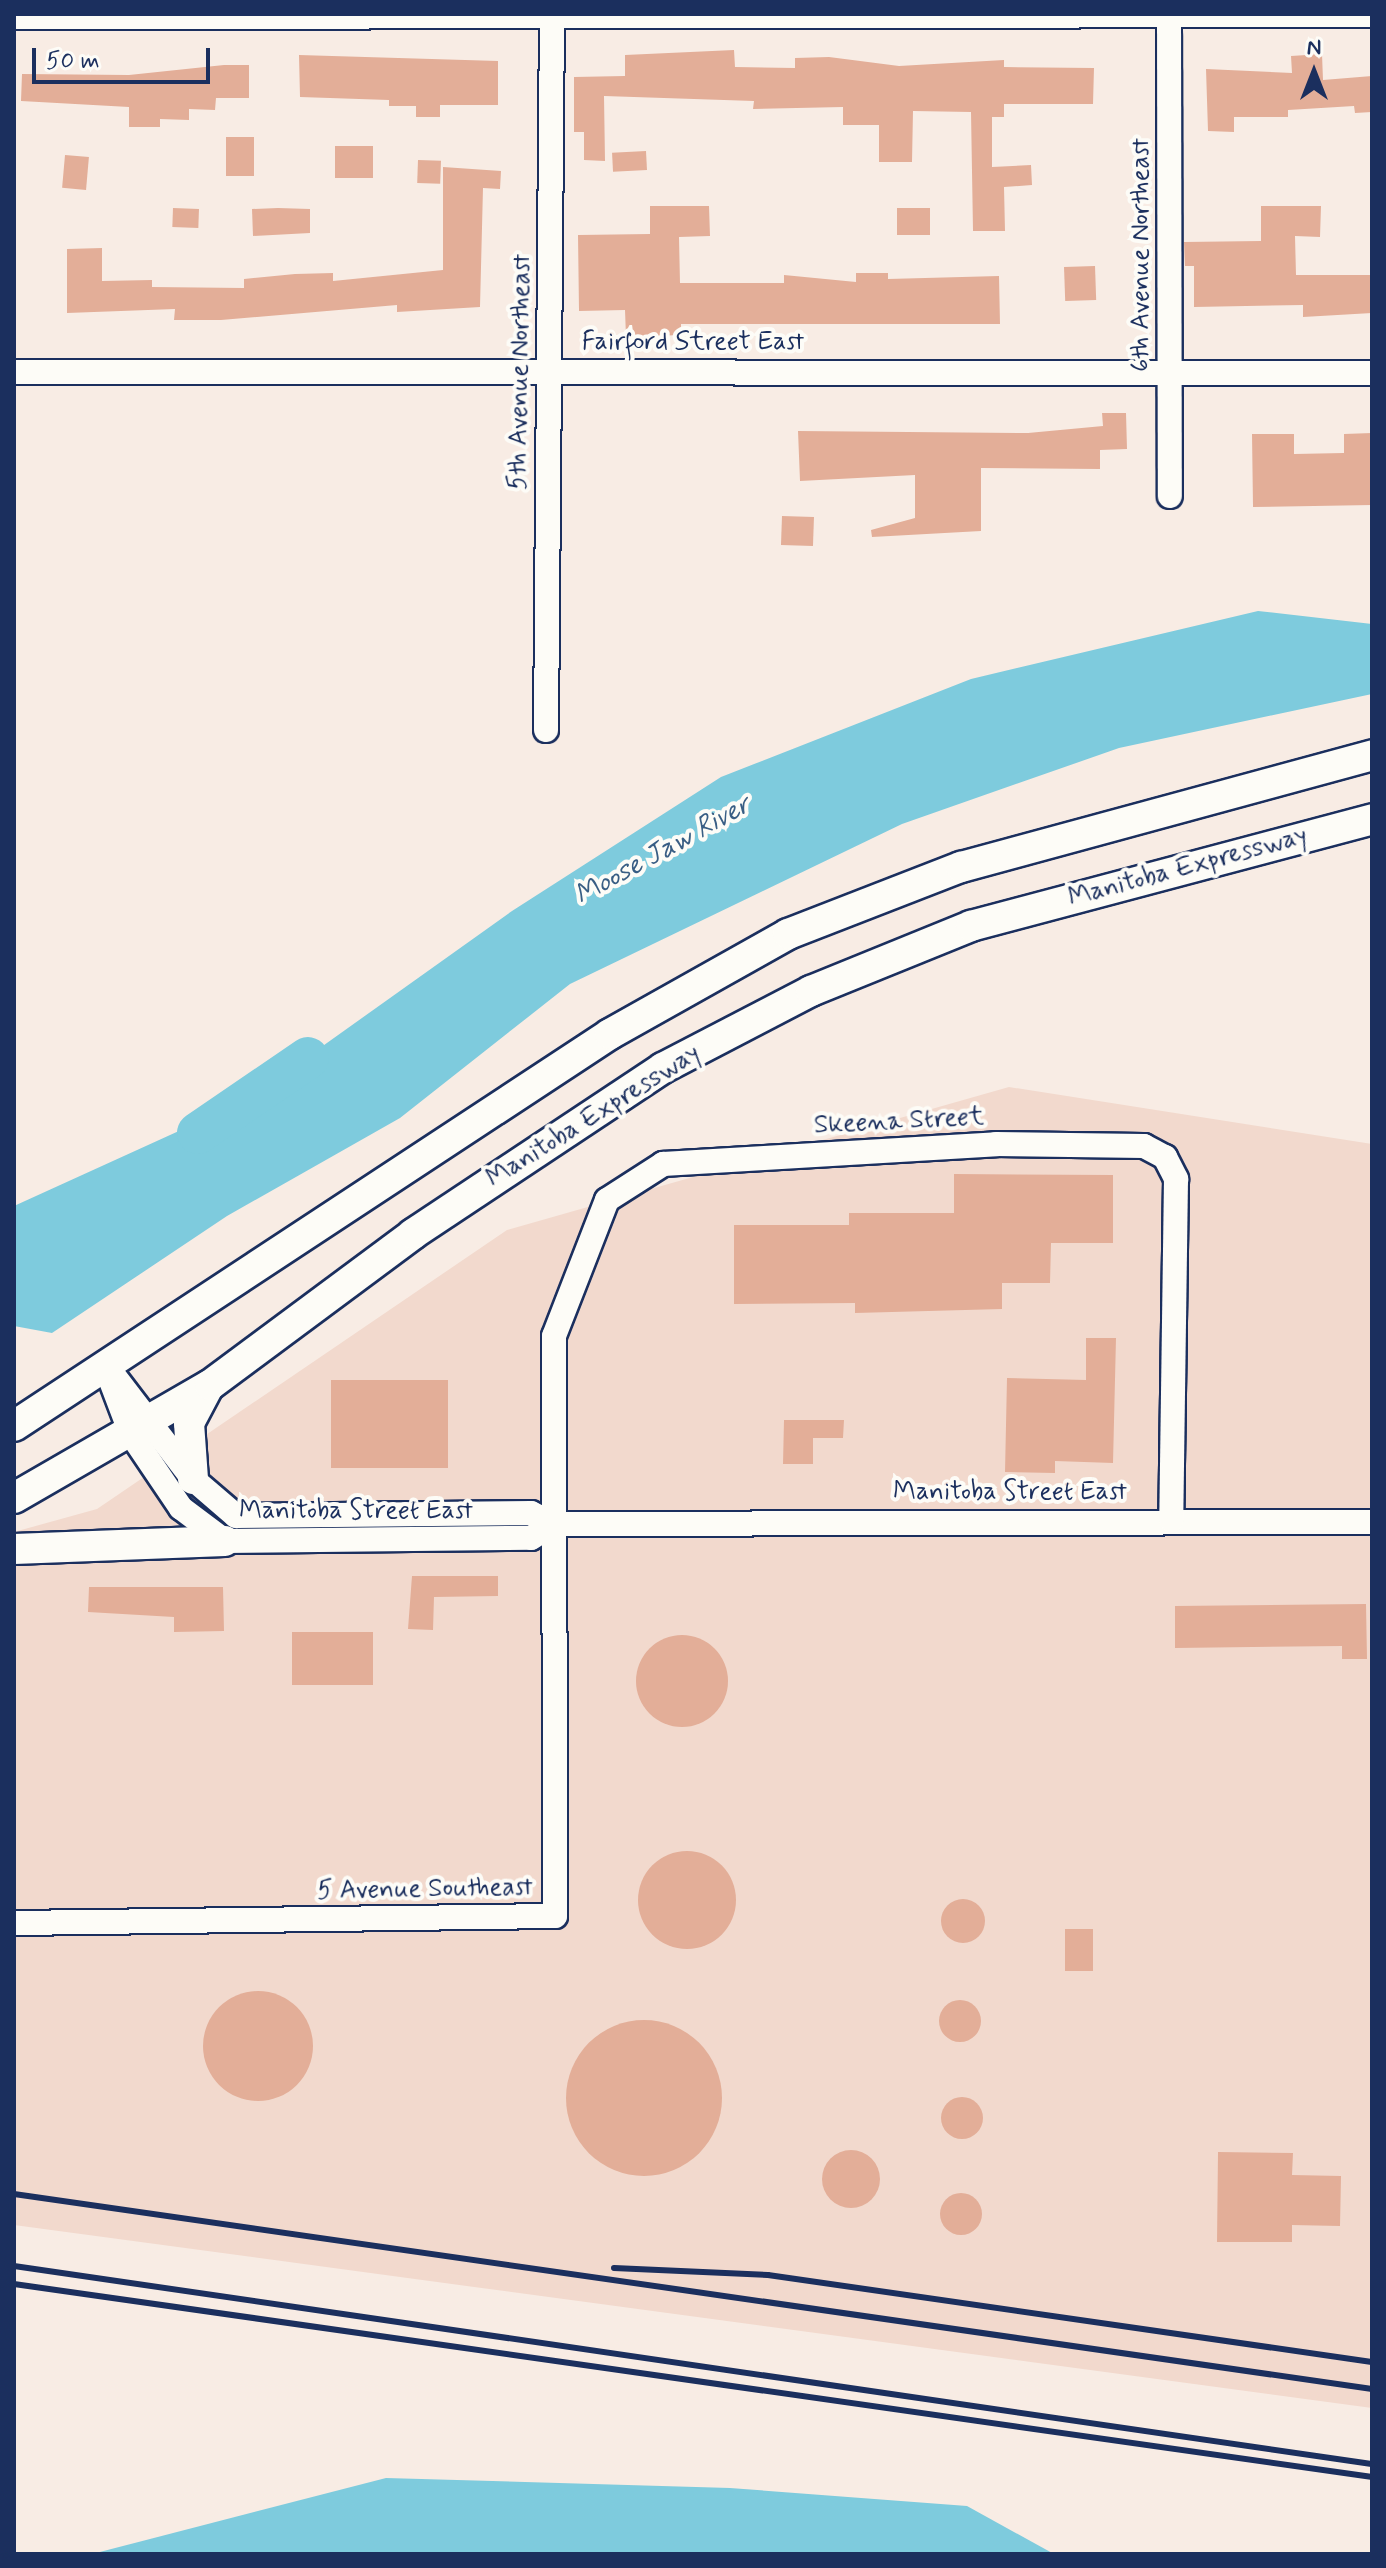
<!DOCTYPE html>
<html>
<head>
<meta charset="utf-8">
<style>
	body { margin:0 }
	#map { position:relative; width:1386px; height:2568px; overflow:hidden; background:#f8ece4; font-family:Mynerve,sans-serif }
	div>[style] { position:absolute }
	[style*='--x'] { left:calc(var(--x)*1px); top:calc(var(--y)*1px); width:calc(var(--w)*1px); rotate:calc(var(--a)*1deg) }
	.built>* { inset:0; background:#f2d9cd }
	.water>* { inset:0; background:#7ecbdd }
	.river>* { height:42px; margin:-21px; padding:0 21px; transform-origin:21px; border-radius:21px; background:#7ecbdd }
	.building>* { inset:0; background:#e3ae98; transform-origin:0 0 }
	.round { border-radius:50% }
	.roads { filter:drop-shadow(2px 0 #1b2f5e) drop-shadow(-2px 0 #1b2f5e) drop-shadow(0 2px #1b2f5e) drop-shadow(0 -2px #1b2f5e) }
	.minor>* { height:24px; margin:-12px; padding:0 12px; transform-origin:12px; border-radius:12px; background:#fdfcf7 }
	.major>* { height:30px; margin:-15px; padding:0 15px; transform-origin:15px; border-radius:15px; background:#fdfcf7 }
	.rail>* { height:6px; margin:-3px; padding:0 3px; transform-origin:3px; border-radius:3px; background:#1b2f5e }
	span { translate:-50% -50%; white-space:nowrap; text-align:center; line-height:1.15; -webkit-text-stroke:8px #fdfcf7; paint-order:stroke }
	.street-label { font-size:26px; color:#1b2f5e }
	.water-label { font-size:28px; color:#395e84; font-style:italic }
	.frame { position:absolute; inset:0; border:16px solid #1b2f5e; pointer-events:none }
	.north { position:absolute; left:1274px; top:32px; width:80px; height:80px; -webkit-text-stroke:6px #fdfcf7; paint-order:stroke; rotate:0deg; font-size:22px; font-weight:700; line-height:32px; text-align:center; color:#1b2f5e }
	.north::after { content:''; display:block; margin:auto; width:28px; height:36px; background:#1b2f5e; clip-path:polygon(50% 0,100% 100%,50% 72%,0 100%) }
	.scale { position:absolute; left:32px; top:48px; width:178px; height:36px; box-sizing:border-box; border:4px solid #1b2f5e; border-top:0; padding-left:10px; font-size:24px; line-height:28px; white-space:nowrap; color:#1b2f5e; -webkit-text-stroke:6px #fdfcf7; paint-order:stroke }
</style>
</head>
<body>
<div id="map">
	<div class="built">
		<i style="clip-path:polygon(1009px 1087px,1372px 1144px,1372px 2408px,14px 2225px,14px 1532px,97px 1509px,507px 1230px)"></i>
	</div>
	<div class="water">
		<i style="clip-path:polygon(1258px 611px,1372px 624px,1372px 694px,1119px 748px,902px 824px,570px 984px,400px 1118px,227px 1216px,52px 1333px,14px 1326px,14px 1206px,247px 1100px,512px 911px,721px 777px,971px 679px)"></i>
		<i style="clip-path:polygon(386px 2478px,730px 2488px,967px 2506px,1054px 2554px,92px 2554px)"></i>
	</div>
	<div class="river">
		<i style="--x:198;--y:1133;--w:133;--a:-34.3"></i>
	</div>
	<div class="building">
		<i style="clip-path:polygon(734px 50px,735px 67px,795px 68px,795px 58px,829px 57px,899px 66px,1004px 60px,1004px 67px,1094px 68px,1093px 104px,1004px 104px,1004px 117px,992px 117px,992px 167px,1031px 165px,1032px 185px,1004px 187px,1005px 231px,973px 231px,971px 112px,913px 111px,912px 162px,879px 162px,879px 125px,843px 125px,843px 107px,753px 109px,754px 101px,604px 96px,605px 161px,584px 160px,584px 132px,574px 132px,574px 77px,625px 76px,625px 55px)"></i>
		<i style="clip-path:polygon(1322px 54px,1323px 80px,1372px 76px,1372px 112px,1355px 113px,1354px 106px,1288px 110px,1288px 117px,1234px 117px,1234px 132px,1208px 131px,1206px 69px,1292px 73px,1291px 56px)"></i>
		<i style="clip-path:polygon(299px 55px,498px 61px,498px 105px,440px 105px,440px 117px,416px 117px,416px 106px,389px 106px,389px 100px,300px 97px)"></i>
		<i style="clip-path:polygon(224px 65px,249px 65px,249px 98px,216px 98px,215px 110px,189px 109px,189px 120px,160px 119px,160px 127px,129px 127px,129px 107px,21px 101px,22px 74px,129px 75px)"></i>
		<i style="left:254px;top:137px;width:39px;height:28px;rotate:90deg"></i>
		<i style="left:335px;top:146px;width:38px;height:32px"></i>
		<i style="left:646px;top:151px;width:19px;height:34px;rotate:87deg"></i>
		<i style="left:65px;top:155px;width:24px;height:33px;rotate:5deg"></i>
		<i style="left:418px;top:160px;width:23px;height:23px;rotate:2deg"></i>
		<i style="clip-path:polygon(443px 167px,501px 171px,500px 189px,483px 188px,480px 307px,397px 312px,397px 305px,221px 320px,174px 320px,175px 309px,67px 313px,67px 249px,102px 248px,102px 281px,152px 280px,152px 287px,244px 288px,244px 279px,295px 274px,333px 273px,333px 281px,443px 270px)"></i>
		<i style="clip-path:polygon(650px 206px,709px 206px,710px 236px,679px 237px,680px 283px,784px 283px,784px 275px,856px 282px,856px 273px,888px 273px,888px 279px,999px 276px,1000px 324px,681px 324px,681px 335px,626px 337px,625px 310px,579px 311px,578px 235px,650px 234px)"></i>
		<i style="clip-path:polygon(1261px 206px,1321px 206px,1320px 237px,1295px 236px,1296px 275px,1372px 275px,1372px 313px,1303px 317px,1303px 305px,1194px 307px,1194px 266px,1185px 266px,1184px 242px,1261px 241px)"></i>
		<i style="left:173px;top:208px;width:26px;height:19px;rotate:2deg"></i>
		<i style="clip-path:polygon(278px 208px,310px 209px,310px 233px,253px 236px,252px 209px)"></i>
		<i style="left:897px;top:208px;width:33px;height:27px"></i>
		<i style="left:1095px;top:266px;width:34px;height:31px;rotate:88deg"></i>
		<i style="clip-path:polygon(1102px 413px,1126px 413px,1127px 449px,1100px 450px,1100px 469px,981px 468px,981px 531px,872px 537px,871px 530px,915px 518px,915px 475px,800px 481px,798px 431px,1028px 433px,1103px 426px)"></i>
		<i style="clip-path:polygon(1372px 433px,1372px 505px,1253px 507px,1252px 434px,1294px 434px,1294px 454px,1344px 453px,1344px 434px)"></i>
		<i style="left:782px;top:516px;width:32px;height:29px;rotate:2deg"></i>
		<i style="clip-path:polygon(954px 1174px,1113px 1175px,1113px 1243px,1051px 1243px,1050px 1283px,1002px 1283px,1002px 1309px,855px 1313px,855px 1303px,734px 1304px,734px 1225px,849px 1225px,849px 1213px,954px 1213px)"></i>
		<i style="clip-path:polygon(1086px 1338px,1116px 1338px,1113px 1463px,1055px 1461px,1055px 1473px,1005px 1472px,1007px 1378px,1086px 1380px)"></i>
		<i style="left:331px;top:1380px;width:117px;height:88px"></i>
		<i style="clip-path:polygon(784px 1420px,844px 1420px,843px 1438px,813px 1438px,813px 1464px,783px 1464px)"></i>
		<i style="clip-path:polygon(412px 1576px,498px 1576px,498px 1596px,434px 1597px,433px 1630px,408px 1629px)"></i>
		<i style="clip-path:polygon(89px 1587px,223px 1587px,224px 1631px,174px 1632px,174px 1617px,88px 1612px)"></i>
		<i style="clip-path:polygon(1366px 1604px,1367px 1659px,1342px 1659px,1342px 1646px,1175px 1648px,1175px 1606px)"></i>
		<i style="left:292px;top:1632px;width:81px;height:53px"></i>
		<i class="round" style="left:636px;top:1635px;width:92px;height:92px"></i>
		<i class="round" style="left:638px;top:1851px;width:98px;height:98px"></i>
		<i class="round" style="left:941px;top:1899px;width:44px;height:44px"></i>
		<i style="left:1065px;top:1929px;width:28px;height:42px"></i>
		<i class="round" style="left:203px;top:1991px;width:110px;height:110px"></i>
		<i class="round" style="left:939px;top:2000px;width:42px;height:42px"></i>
		<i class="round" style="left:566px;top:2020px;width:156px;height:156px"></i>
		<i class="round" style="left:941px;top:2097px;width:42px;height:42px"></i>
		<i class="round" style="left:822px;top:2150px;width:58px;height:58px"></i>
		<i style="clip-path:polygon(1218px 2152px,1293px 2153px,1292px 2175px,1341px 2176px,1340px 2226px,1292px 2225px,1292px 2242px,1217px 2242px)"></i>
		<i class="round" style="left:940px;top:2193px;width:42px;height:42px"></i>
	</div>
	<div class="roads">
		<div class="minor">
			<i style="--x:1169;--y:14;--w:482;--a:89.9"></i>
			<i style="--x:14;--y:17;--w:1358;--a:-0.08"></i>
			<i style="--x:14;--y:372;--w:1358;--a:0.04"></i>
			<i style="--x:546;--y:730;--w:716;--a:-89.52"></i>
			<i style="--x:105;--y:1364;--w:145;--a:52.6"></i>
			<i style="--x:193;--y:1479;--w:57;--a:40.7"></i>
			<i style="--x:236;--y:1516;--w:295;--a:-0.6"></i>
			<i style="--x:531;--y:1513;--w:25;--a:27"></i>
			<i style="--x:553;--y:1524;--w:819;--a:-0.14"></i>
			<i style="--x:111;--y:1381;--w:57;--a:69.3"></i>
			<i style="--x:131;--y:1434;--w:89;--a:56"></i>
			<i style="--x:181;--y:1508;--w:55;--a:36.9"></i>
			<i style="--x:225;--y:1541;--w:306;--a:-0.6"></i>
			<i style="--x:531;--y:1538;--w:26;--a:-32"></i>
			<i style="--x:14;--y:1923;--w:541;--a:-0.74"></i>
			<i style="--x:555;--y:1916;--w:580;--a:-90.1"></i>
			<i style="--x:554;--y:1336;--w:146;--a:-68.7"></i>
			<i style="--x:607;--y:1200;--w:67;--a:-32.7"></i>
			<i style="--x:663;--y:1164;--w:334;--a:-3.4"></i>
			<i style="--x:996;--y:1144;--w:148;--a:0.8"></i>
			<i style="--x:1144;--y:1146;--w:24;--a:28"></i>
			<i style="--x:1165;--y:1157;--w:25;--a:63"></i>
			<i style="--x:1176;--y:1179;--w:341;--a:90.8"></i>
		</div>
		<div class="major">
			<i style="--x:14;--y:1426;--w:713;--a:-33.33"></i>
			<i style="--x:610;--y:1034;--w:204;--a:-29.3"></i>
			<i style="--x:788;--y:934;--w:186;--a:-21.2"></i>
			<i style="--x:961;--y:867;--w:426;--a:-15.2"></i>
			<i style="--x:193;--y:1479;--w:56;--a:-94.1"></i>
			<i style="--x:189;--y:1423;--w:41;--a:-62.2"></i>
			<i style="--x:14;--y:1498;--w:226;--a:-30"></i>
			<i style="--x:210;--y:1385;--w:253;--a:-36.6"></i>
			<i style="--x:413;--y:1234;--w:300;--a:-33.6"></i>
			<i style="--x:663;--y:1068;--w:167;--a:-27.5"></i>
			<i style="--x:811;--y:991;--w:173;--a:-22.1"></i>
			<i style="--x:971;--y:926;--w:415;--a:-14.9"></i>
			<i style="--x:14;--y:1549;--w:211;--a:-2.2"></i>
		</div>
	</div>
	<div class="rail">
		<i style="--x:14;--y:2194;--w:1372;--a:8.17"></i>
		<i style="--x:14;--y:2266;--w:1372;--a:8.3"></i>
		<i style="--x:614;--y:2268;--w:154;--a:2.6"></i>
		<i style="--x:768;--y:2275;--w:610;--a:8.2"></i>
		<i style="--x:14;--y:2284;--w:1372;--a:8.09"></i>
	</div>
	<div class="street-label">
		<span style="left:1142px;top:255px;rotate:-90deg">6th Avenue Northeast</span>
		<span style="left:693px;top:343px">Fairford Street East</span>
		<span style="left:521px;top:372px;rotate:-89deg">5th Avenue Northeast</span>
		<span style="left:1188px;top:868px;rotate:-15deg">Manitoba Expressway</span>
		<span style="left:594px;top:1117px;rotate:-32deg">Manitoba Expressway</span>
		<span style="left:899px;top:1122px;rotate:-3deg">Skeena Street</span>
		<span style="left:1010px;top:1493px">Manitoba Street East</span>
		<span style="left:356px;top:1512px">Manitoba Street East</span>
		<span style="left:425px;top:1890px;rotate:-1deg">5 Avenue Southeast</span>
	</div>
	<div class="water-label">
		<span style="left:663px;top:851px;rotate:-29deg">Moose Jaw River</span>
	</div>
	<div class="frame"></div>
	<div class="north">N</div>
	<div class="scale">50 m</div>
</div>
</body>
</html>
